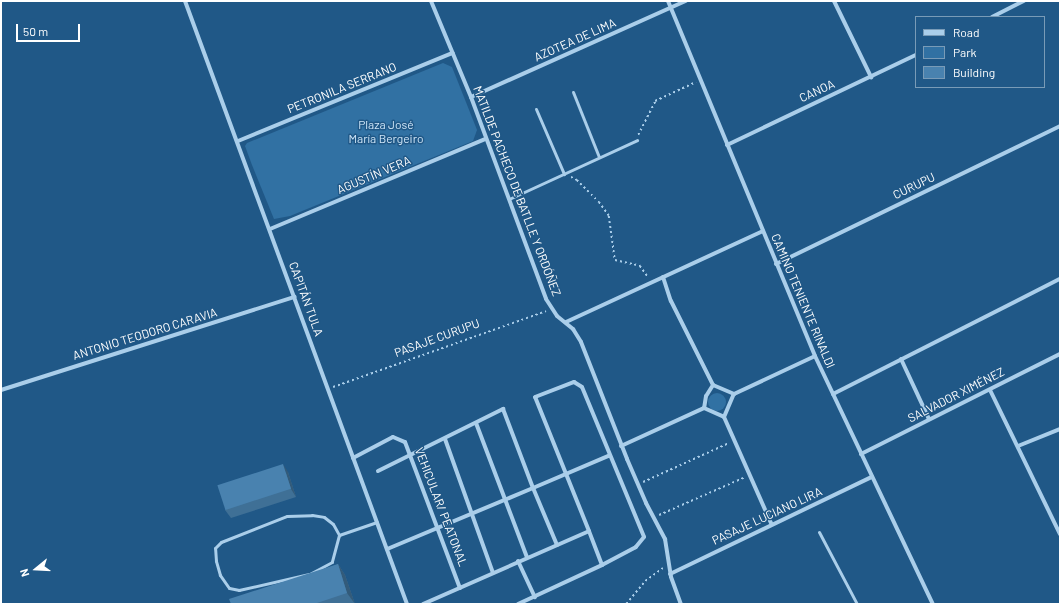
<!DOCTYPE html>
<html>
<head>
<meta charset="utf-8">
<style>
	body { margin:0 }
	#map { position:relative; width:1061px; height:605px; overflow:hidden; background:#205887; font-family:Barlow,sans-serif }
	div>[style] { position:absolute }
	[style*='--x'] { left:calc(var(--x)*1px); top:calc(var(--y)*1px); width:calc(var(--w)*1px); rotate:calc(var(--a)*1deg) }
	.green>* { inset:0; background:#3171a3 }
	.round { border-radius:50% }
	.path>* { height:1.5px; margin-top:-0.75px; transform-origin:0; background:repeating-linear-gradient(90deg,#aaceea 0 2px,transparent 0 5px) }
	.lane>* { height:3px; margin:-1.5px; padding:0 1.5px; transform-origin:1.5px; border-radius:1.5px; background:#aaceea }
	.street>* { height:4px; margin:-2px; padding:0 2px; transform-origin:2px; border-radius:2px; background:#aaceea }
	.wall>* { inset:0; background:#3f7096 }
	.shaded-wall>* { inset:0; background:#335b7a }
	.building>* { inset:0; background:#4982af; transform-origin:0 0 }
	span { translate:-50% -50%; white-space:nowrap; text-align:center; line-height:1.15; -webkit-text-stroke:3px #205887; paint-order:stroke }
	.street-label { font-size:12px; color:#fff }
	.park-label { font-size:12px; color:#cfe6f8 }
	.frame { position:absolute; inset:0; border:2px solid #fff; pointer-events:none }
	.legend { position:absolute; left:915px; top:16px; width:130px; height:72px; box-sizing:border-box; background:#205887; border:1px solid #799bb7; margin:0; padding:5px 7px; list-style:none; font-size:12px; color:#fff }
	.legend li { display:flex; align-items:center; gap:8px; height:20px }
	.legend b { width:20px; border:1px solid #799bb7 }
	.north { position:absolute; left:16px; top:549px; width:40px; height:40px; -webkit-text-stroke:3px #205887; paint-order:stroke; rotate:252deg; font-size:11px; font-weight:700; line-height:16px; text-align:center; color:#fff }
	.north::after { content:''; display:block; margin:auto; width:14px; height:18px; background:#fff; clip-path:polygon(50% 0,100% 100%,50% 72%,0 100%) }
	.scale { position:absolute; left:16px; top:24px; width:64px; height:18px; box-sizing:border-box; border:2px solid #fff; border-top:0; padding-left:5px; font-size:12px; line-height:14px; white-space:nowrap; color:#fff; -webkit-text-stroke:3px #205887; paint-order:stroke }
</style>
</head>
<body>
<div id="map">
	<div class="green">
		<i style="clip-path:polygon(443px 63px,452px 67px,477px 130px,473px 141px,290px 216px,274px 219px,252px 165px,245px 146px,247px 143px)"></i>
		<i class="round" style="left:708px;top:393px;width:18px;height:18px"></i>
	</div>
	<div class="path">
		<i style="--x:638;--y:135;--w:38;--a:-63"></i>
		<i style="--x:655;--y:101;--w:45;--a:-24.9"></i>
		<i style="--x:571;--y:177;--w:7;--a:27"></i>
		<i style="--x:577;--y:180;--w:31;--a:45"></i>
		<i style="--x:599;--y:202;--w:17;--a:54"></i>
		<i style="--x:609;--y:216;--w:44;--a:82.2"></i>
		<i style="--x:615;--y:260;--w:26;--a:13"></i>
		<i style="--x:640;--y:266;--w:14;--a:54"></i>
		<i style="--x:333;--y:387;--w:226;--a:-19.6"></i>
		<i style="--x:643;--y:482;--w:94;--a:-24.4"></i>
		<i style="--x:659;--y:515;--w:94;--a:-23.8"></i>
		<i style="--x:626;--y:604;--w:30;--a:-50"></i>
		<i style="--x:645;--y:581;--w:22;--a:-36"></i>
	</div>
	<div class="lane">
		<i style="--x:573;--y:92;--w:70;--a:68.2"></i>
		<i style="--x:536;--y:109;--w:71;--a:66.7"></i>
		<i style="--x:509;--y:199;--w:141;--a:-24.7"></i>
		<i style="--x:312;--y:515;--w:12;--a:9"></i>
		<i style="--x:324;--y:517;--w:11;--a:38"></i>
		<i style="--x:333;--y:524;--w:13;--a:61"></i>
		<i style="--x:339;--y:535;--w:28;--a:105"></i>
		<i style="--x:332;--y:562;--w:26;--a:152"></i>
		<i style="--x:309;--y:574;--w:72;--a:167.1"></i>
		<i style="--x:239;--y:590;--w:10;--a:-169"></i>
		<i style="--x:229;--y:588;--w:16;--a:-125"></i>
		<i style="--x:220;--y:575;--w:15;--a:-106"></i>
		<i style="--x:216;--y:561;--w:13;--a:-94"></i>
		<i style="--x:215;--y:548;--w:8;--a:-45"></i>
		<i style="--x:221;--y:542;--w:71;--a:-21.5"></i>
		<i style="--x:287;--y:516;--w:25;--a:-2"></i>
		<i style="--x:819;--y:532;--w:81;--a:62.2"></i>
		<i style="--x:339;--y:535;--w:40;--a:-18.9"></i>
	</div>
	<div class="street">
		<i style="--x:185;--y:1;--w:643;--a:69.79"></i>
		<i style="--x:431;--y:1;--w:104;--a:67.4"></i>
		<i style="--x:471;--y:97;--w:215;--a:69.6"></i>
		<i style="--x:546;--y:299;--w:20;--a:57"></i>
		<i style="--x:557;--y:316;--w:21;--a:39"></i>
		<i style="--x:573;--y:329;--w:15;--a:58"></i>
		<i style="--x:581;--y:342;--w:126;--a:68.5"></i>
		<i style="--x:627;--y:459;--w:48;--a:66.6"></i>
		<i style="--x:646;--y:503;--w:41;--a:62.2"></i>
		<i style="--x:665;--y:539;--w:38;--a:81"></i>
		<i style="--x:671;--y:577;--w:29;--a:70"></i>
		<i style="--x:668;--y:1;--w:384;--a:67.5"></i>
		<i style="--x:815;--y:356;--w:275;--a:64.6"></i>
		<i style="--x:834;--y:1;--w:85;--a:64"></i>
		<i style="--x:992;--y:17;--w:36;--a:-27"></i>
		<i style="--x:471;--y:97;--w:235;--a:-24.1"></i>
		<i style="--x:238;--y:141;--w:232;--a:-22.3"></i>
		<i style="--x:727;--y:145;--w:209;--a:-25.5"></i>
		<i style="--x:270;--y:229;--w:233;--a:-22.7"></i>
		<i style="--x:776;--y:264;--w:316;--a:-25.9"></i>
		<i style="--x:663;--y:277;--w:25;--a:72"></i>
		<i style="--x:671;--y:301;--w:94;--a:63.4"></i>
		<i style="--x:713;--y:385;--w:13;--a:122"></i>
		<i style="--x:706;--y:396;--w:12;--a:99"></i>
		<i style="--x:704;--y:408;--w:22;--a:24"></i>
		<i style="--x:724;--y:417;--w:116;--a:66.1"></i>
		<i style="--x:566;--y:322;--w:217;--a:-24.8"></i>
		<i style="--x:901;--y:359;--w:66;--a:65"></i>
		<i style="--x:713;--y:385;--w:23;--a:23"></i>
		<i style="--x:734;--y:394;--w:89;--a:-25.1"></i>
		<i style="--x:1;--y:390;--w:308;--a:-17.6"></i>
		<i style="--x:990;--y:390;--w:160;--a:64.1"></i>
		<i style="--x:833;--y:394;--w:254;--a:-26.9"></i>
		<i style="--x:724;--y:417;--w:25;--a:-67"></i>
		<i style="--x:476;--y:423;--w:143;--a:69.2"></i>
		<i style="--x:445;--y:439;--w:142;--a:70.3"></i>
		<i style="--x:621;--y:446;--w:91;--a:-24.6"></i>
		<i style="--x:1018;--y:446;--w:45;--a:-22"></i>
		<i style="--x:861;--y:454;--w:223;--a:-26.7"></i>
		<i style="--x:353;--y:458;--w:45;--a:-27.7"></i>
		<i style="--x:393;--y:437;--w:13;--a:23"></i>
		<i style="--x:405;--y:442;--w:156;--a:69.4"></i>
		<i style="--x:378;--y:471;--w:140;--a:-26.4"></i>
		<i style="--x:503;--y:409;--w:85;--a:69.2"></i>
		<i style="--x:533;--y:488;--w:158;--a:157.3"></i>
		<i style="--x:557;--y:545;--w:62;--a:-112.8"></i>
		<i style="--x:533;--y:488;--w:82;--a:-23.1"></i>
		<i style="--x:518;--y:561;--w:40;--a:65"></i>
		<i style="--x:670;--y:574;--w:224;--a:-25.7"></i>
		<i style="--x:423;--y:604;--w:181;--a:-23.7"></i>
		<i style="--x:589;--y:531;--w:144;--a:-111.9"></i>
		<i style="--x:535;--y:397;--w:42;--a:-21"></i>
		<i style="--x:574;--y:382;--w:9;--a:32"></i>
		<i style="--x:582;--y:387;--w:162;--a:67.5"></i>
		<i style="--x:644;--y:537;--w:13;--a:129"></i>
		<i style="--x:636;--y:547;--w:38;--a:152"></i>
		<i style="--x:602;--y:565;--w:36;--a:-111"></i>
		<i style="--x:518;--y:604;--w:93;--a:-24.9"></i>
	</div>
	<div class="wall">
		<i style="clip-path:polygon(288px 472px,296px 497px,231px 518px,225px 510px)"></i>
		<i style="clip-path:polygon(338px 564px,345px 575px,355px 604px,231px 604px)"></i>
	</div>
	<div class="shaded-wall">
		<i style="clip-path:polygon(283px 464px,288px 472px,296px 497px,291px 489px)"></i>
		<i style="clip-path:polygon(338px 564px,345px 575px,355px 604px,347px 593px)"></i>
	</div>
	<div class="building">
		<i style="left:283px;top:464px;width:26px;height:69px;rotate:72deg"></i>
		<i style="clip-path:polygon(338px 564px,347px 593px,314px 604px,231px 604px,229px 599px)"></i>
	</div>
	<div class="street-label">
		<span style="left:575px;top:40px;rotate:-24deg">AZOTEA DE LIMA</span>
		<span style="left:342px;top:88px;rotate:-22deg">PETRONILA SERRANO</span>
		<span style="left:817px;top:91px;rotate:-25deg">CANOA</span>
		<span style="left:374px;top:175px;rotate:-23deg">AGUSTÍN VERA</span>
		<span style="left:914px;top:186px;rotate:-26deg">CURUPU</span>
		<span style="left:517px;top:191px;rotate:69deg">MATILDE PACHECO DE BATLLE Y ORDÓÑEZ</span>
		<span style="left:306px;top:299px;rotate:70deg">CAPITÁN TULA</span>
		<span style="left:803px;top:301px;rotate:67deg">CAMINO TENIENTE RINALDI</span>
		<span style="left:145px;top:334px;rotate:-17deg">ANTONIO TEODORO CARAVIA</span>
		<span style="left:437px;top:338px;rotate:-20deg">PASAJE CURUPU</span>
		<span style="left:956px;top:395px;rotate:-27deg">SALVADOR XIMÉNEZ</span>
		<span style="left:441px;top:507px;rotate:69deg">VEHICULAR/ PEATONAL</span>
		<span style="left:767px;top:516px;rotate:-25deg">PASAJE LUCIANO LIRA</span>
	</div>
	<div class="park-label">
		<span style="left:386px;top:132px">Plaza José<br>María Bergeiro</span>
	</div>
	<div class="frame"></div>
	<ul class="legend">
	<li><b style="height:5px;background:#aaceea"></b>Road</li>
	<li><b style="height:11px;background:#3171a3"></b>Park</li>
	<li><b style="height:11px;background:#4982af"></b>Building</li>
	</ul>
	<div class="north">N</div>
	<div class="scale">50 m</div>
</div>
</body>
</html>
